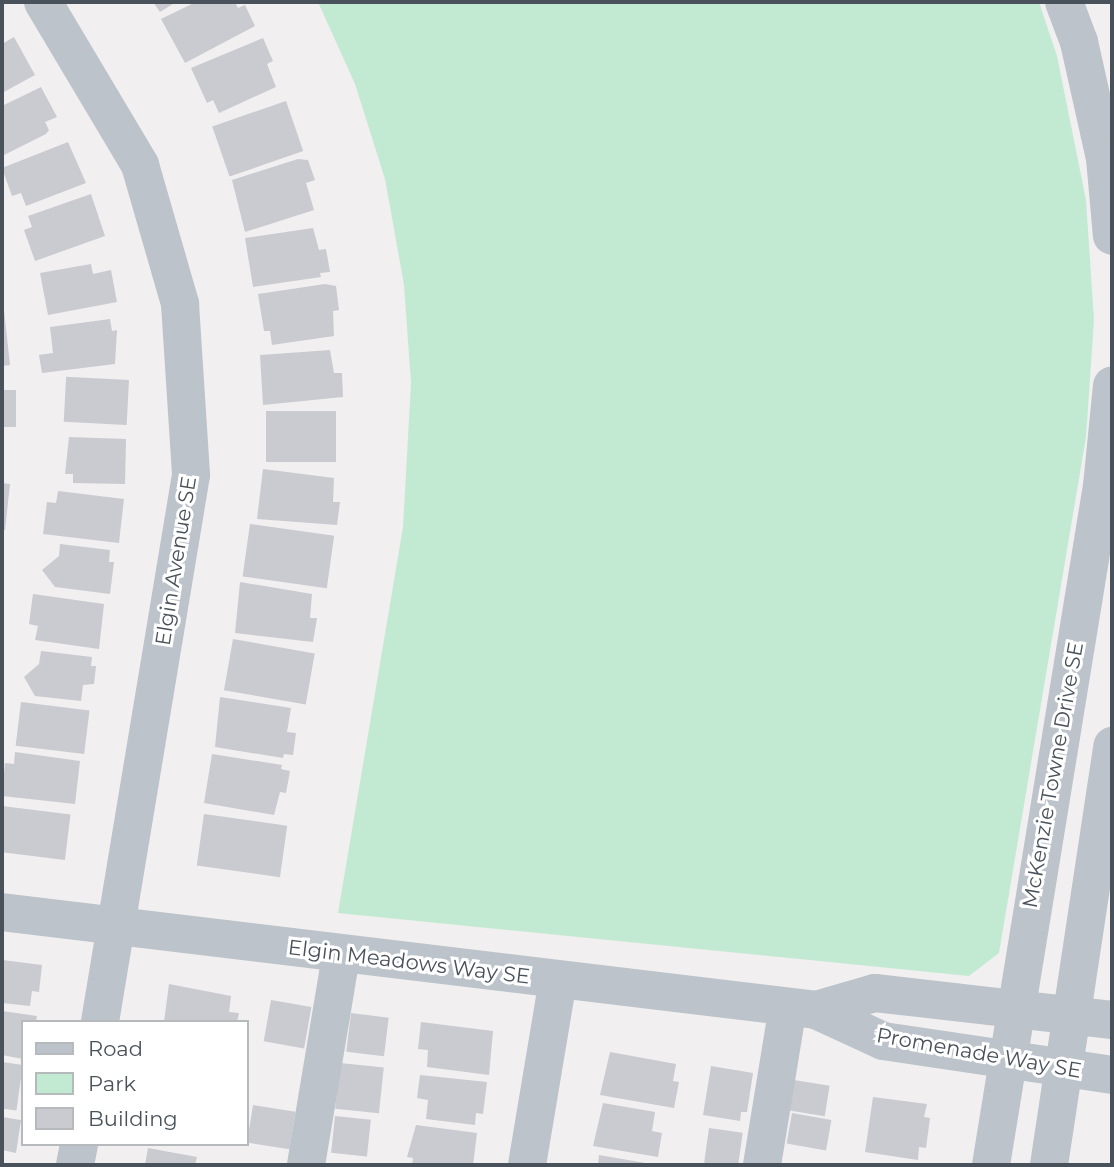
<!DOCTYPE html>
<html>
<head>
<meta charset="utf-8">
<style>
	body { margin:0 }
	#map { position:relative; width:1114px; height:1167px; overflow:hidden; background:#f1efef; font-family:Montserrat,sans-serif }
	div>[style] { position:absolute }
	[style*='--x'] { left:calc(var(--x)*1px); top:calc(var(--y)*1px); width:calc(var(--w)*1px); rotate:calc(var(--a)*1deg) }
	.green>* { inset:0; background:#c2ead2 }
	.building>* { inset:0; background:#c9cbd1; transform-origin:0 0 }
	.minor>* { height:38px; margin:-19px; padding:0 19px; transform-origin:19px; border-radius:19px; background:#bcc3ca }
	span { translate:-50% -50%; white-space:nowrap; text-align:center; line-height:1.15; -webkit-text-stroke:6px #fff; paint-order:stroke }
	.street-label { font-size:21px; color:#49525a }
	.frame { position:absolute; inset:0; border:4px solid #49525a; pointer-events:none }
	.legend { position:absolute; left:21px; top:1020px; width:228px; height:126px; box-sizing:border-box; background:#fff; border:2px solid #b6babd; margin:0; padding:9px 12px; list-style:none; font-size:21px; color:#49525a }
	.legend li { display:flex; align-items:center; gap:14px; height:35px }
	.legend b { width:35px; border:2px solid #b6babd }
</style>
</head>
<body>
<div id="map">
	<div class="green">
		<i style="clip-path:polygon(318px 2px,1039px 2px,1057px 56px,1086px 200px,1094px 320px,1086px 437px,999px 953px,969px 976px,338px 913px,403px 527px,411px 383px,404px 285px,385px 179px,355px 84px)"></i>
	</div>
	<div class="building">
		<i style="clip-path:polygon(153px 2px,176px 2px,160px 12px)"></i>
		<i style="clip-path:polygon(196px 2px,235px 2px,238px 8px,245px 5px,255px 26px,185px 63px,161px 19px)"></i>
		<i style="clip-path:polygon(14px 37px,35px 75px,2px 93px,2px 44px)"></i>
		<i style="clip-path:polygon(263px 38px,273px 61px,267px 64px,276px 87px,219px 113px,213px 100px,207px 103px,191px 68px)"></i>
		<i style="clip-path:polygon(41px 87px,57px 117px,45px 122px,49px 130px,46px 134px,2px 156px,2px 106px)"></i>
		<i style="left:286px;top:101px;width:53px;height:78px;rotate:71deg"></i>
		<i style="clip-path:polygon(68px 142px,86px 183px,26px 206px,21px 193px,12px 196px,2px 168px)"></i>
		<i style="clip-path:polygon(298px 159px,308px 160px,315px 180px,306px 183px,314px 210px,245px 232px,232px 180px)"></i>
		<i style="clip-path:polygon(91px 194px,105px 236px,35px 261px,24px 230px,32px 227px,28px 216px)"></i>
		<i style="clip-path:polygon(313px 228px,319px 250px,326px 249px,330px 272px,320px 273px,321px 277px,253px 287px,245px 238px)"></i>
		<i style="clip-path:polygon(91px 264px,93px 274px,111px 270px,117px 302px,48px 315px,40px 273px)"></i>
		<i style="clip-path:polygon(325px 284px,336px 286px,339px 310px,333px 311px,334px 336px,272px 345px,270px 331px,264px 331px,258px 294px)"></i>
		<i style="clip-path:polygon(2px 292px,10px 365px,2px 366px)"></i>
		<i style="clip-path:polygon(110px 319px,112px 331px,117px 330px,115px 364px,42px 373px,39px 355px,53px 353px,50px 327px)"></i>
		<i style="clip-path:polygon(330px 350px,334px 373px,342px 373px,343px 397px,263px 405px,260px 355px)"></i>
		<i style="left:129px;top:380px;width:45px;height:63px;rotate:93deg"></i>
		<i style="left:2px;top:390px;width:14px;height:37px"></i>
		<i style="left:336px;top:411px;width:51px;height:70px;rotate:90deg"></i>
		<i style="clip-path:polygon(69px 437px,126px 439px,125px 484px,73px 483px,73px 474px,65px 474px)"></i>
		<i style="clip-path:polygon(263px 469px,334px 478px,333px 502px,340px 502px,337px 525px,257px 519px)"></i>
		<i style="clip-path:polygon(2px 483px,10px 484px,5px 530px,2px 530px)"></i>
		<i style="clip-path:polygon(58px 491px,124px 499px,119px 543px,43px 534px,47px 502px,56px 503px)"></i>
		<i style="left:250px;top:524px;width:85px;height:53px;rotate:8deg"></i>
		<i style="clip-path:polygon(60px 544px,110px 550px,109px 562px,114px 562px,110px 594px,55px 587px,42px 570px,59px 556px)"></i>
		<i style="clip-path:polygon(240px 582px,312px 594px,310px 618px,317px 618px,313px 642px,235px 633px)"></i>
		<i style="clip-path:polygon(33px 594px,104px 604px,99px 649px,35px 640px,38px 626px,29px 624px)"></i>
		<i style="left:233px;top:639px;width:83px;height:52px;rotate:10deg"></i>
		<i style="clip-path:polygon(41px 651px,92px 657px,91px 666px,96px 666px,94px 684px,83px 685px,81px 701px,35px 696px,24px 677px,39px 664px)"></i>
		<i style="clip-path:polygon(220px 697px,291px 708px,287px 732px,296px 733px,293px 755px,284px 754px,283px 758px,215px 747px)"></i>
		<i style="left:21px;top:702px;width:69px;height:44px;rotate:7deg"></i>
		<i style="clip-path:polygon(15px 752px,80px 761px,75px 804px,2px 796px,5px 763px,14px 764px)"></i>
		<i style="clip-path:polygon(212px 754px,282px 765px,281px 769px,290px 771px,286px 793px,280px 792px,274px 815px,204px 803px)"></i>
		<i style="left:2px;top:806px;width:69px;height:46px;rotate:7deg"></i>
		<i style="left:204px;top:814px;width:84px;height:52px;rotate:8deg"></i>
		<i style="clip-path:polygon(2px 960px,42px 965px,39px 992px,32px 991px,30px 1006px,2px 1003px)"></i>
		<i style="clip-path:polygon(169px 984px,231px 996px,229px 1012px,239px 1013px,237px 1022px,164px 1022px)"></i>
		<i style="left:271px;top:1000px;width:41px;height:42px;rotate:10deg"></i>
		<i style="clip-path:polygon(2px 1011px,37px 1016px,36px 1022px,23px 1022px,23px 1059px,2px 1055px)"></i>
		<i style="left:351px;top:1013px;width:38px;height:39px;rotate:7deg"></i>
		<i style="clip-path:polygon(421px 1022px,493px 1031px,489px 1075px,427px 1067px,428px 1050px,418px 1049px)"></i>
		<i style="clip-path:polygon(610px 1052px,676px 1064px,673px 1081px,679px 1082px,674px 1108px,600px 1095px)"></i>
		<i style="left:2px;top:1062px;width:21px;height:46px;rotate:8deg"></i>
		<i style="left:340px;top:1063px;width:44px;height:46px;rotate:6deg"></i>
		<i style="clip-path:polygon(711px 1066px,753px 1073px,747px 1112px,741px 1112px,740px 1121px,703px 1115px)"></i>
		<i style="clip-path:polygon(420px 1075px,487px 1082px,483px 1114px,476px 1113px,475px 1125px,426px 1119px,428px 1100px,417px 1098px)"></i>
		<i style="left:794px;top:1080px;width:36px;height:31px;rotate:9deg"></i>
		<i style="clip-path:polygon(873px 1097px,927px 1104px,924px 1117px,930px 1118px,926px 1148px,919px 1147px,918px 1160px,865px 1152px)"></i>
		<i style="clip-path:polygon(603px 1103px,655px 1112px,652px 1131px,662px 1133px,658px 1157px,593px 1146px)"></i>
		<i style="left:253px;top:1105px;width:43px;height:38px;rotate:9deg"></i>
		<i style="left:792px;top:1113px;width:40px;height:31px;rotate:10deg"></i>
		<i style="left:335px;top:1116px;width:36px;height:37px;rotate:6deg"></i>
		<i style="clip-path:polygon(2px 1117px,21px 1120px,16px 1153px,2px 1150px)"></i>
		<i style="clip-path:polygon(416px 1125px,477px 1133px,473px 1165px,412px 1165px,413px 1158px,407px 1157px)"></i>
		<i style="left:709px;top:1128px;width:34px;height:35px;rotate:8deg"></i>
		<i style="clip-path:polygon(148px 1148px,197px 1157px,195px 1165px,145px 1165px)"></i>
		<i style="clip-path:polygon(599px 1155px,651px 1164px,651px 1165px,598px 1165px)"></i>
	</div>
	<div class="minor">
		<i style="--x:43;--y:2;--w:190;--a:59.2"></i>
		<i style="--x:140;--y:165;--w:145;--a:73.9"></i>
		<i style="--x:180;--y:304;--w:171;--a:86.3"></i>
		<i style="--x:191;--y:475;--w:555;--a:99.45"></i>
		<i style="--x:1064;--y:2;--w:43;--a:69.4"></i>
		<i style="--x:1079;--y:42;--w:119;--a:77.4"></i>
		<i style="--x:1105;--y:158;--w:78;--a:84.9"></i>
		<i style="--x:2;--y:912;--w:820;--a:6.86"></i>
		<i style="--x:816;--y:1010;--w:74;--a:24.8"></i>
		<i style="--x:883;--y:1041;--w:232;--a:8.4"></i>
		<i style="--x:816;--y:1010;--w:61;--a:-16.1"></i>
		<i style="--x:875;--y:993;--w:239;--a:6.5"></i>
		<i style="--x:75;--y:1165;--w:21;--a:-79"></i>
		<i style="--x:306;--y:1165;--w:213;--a:-80.5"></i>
		<i style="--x:527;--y:1165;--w:188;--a:-80.5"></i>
		<i style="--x:762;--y:1165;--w:160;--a:-80.7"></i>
		<i style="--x:991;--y:1165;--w:688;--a:-80.72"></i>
		<i style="--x:1102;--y:486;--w:101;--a:-84.3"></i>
		<i style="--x:1049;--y:1165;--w:424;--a:-81.4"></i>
	</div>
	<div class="street-label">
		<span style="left:176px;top:561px;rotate:-81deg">Elgin Avenue SE</span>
		<span style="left:1053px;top:775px;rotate:-80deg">McKenzie Towne Drive SE</span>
		<span style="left:409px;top:962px;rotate:7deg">Elgin Meadows Way SE</span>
		<span style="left:979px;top:1053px;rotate:10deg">Promenade Way SE</span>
	</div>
	<div class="frame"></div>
	<ul class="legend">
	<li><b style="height:9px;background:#bcc3ca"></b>Road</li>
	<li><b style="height:19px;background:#c2ead2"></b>Park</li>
	<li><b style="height:19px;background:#c9cbd1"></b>Building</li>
	</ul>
</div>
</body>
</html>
